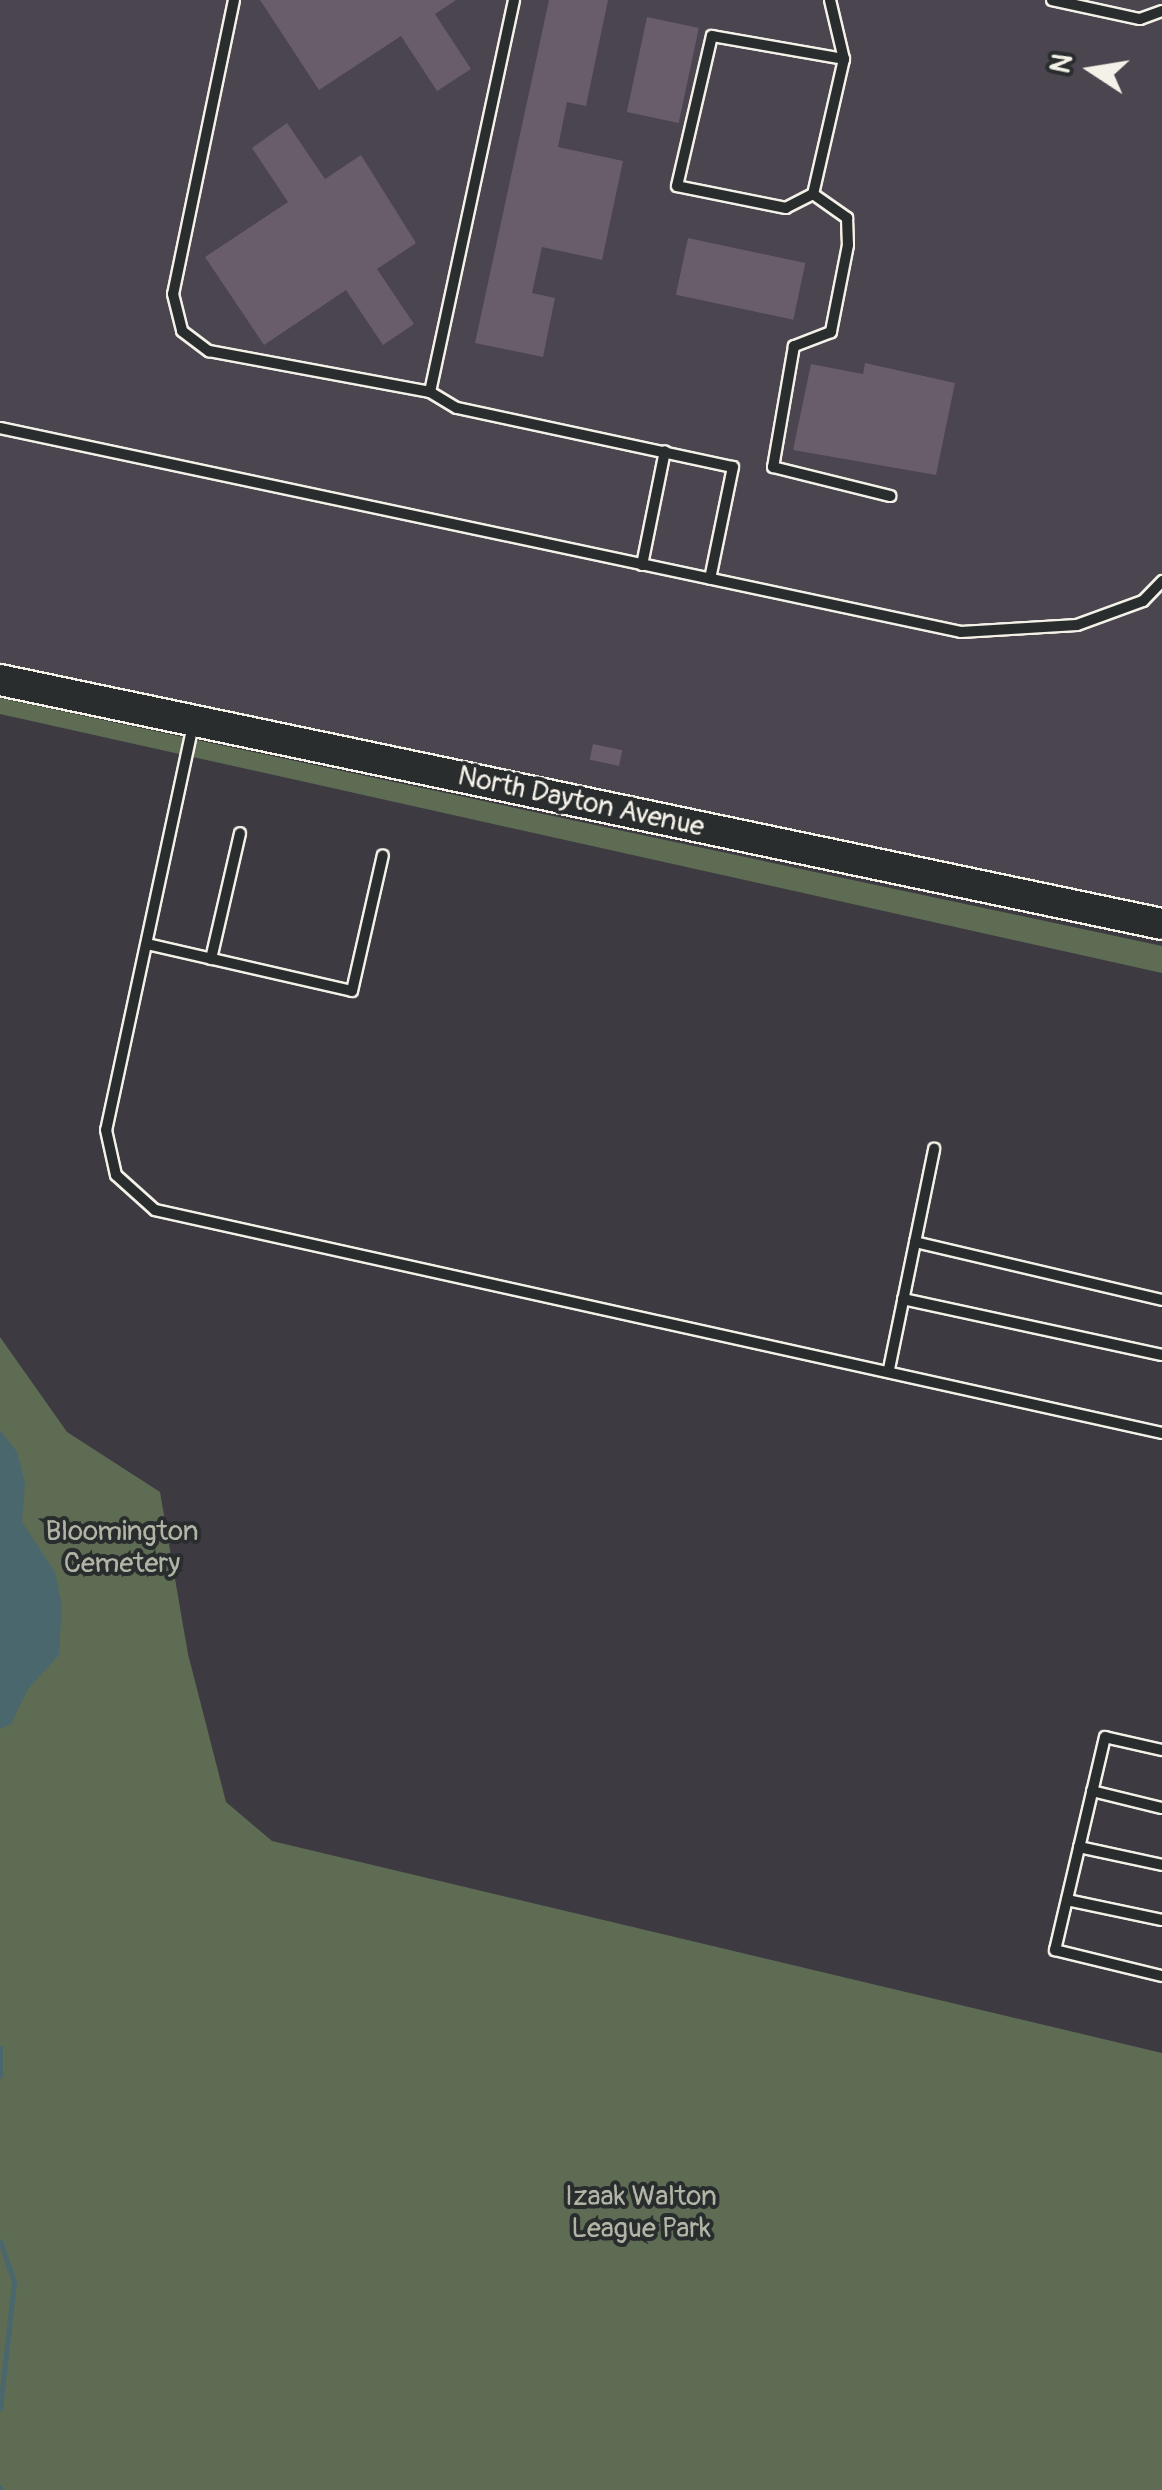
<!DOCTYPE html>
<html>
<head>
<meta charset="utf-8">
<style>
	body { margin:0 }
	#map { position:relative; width:1162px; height:2490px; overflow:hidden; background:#3d3b41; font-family:Pangolin,sans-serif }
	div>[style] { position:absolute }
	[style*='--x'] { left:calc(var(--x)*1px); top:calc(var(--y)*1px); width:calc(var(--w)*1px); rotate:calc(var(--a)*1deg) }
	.built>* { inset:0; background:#4a454e }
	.green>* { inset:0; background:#5e6c54 }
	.water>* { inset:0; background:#49676c }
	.stream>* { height:5px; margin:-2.5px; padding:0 2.5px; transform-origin:2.5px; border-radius:2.5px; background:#49676c }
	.building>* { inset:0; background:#695d6c; transform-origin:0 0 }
	.roads { filter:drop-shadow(2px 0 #f4f1e8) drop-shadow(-2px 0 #f4f1e8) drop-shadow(0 2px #f4f1e8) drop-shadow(0 -2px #f4f1e8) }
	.lane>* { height:10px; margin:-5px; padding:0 5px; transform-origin:5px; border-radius:5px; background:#2a2d2e }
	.secondary>* { height:30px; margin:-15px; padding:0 15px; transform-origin:15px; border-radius:15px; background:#2a2d2e }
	span { translate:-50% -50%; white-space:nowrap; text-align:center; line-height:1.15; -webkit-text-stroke:8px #2a2d2e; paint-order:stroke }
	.street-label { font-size:28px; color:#f4f1e8 }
	.park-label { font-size:28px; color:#b0b5a5 }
	.north { position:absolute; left:1042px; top:20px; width:100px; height:100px; -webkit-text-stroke:8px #2a2d2e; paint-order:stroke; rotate:282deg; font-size:28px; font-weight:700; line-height:40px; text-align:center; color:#f4f1e8 }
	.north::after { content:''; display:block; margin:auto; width:35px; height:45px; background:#f4f1e8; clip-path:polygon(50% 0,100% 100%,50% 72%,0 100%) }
</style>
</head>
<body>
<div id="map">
	<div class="built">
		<i style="clip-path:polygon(0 0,1162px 0,1162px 914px,0 667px)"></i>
	</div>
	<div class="green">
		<i style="clip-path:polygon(0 698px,1162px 946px,1162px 973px,0 714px)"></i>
		<i style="clip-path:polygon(0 1337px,67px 1432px,160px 1492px,188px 1654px,226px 1802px,272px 1841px,1162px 2053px,1162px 2490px,0 2490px)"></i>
	</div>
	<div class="water">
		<i style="clip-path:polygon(0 1430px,17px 1452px,25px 1483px,22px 1522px,55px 1572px,62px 1605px,59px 1655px,28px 1689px,11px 1724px,0 1729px)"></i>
	</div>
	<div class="stream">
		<i style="--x:0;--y:2048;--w:28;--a:90"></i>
		<i style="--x:0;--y:2241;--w:43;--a:71.1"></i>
		<i style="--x:14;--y:2282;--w:127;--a:96.3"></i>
		<i style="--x:0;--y:2487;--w:3;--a:72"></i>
	</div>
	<div class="building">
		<i style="clip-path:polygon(260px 0,456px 0,435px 14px,471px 69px,437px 91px,401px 36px,319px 90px)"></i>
		<i style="clip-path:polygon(549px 0,608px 0,586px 106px,567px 102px,558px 147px,623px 161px,602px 260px,542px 247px,532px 293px,555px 298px,543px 357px,475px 343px)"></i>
		<i style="left:647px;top:17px;width:53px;height:97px;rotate:12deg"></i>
		<i style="clip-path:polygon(287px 123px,325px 179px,361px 155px,416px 243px,377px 269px,414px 324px,383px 345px,346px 290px,264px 345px,205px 257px,288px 202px,252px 148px)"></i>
		<i style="left:688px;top:238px;width:120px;height:58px;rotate:12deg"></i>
		<i style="clip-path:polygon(865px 363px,955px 383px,936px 475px,793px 450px,811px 364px,863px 374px)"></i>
		<i style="left:593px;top:744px;width:30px;height:16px;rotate:12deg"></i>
	</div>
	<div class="roads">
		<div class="lane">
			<i style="--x:234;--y:0;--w:300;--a:101.7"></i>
			<i style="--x:173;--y:294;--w:38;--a:76"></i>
			<i style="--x:182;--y:331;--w:34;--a:37"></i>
			<i style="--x:209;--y:351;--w:225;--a:10.5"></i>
			<i style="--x:430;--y:392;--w:31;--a:31"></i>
			<i style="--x:457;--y:408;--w:282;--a:12.1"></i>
			<i style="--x:733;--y:467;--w:114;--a:101.6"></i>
			<i style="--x:830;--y:0;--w:61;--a:76.7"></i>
			<i style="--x:844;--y:59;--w:139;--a:102.9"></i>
			<i style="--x:813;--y:194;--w:30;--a:153"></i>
			<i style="--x:786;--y:208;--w:111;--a:-168.6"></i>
			<i style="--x:677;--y:186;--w:154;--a:-76.9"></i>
			<i style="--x:712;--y:36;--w:134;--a:9.9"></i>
			<i style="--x:1052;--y:0;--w:90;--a:12.2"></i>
			<i style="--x:1140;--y:19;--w:23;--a:-20"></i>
			<i style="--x:813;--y:194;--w:42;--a:35.2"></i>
			<i style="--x:847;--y:218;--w:27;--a:88"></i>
			<i style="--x:848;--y:245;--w:89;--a:101.1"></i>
			<i style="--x:831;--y:332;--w:40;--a:159"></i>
			<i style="--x:794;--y:346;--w:123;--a:99.8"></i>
			<i style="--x:773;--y:467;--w:121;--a:13.9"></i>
			<i style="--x:430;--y:392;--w:401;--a:-77.9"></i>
			<i style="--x:0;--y:428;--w:982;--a:11.98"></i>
			<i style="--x:961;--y:632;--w:116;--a:-3.5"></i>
			<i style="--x:1077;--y:625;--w:70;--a:-20"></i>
			<i style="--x:1143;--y:601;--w:28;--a:-46"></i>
			<i style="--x:642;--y:565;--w:116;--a:-78.6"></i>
			<i style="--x:193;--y:725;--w:414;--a:102.1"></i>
			<i style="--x:106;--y:1130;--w:46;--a:77.5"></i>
			<i style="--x:116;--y:1175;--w:52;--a:41.9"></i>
			<i style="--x:155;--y:1210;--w:1031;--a:12.49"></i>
			<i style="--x:147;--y:944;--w:210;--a:12.9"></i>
			<i style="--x:352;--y:991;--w:139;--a:-77.2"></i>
			<i style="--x:211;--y:959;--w:129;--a:-77"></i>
			<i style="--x:915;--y:1242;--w:254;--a:13.2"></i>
			<i style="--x:903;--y:1299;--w:265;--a:12.2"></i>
			<i style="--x:889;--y:1369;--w:225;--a:-78.4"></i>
			<i style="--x:1162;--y:1750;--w:58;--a:-167.2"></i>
			<i style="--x:1105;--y:1737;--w:219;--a:103.2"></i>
			<i style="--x:1055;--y:1950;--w:110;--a:13.7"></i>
			<i style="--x:1092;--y:1791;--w:72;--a:13.7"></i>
			<i style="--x:1079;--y:1847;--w:85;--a:12.2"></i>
			<i style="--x:1067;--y:1900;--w:97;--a:11.9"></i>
		</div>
		<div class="secondary">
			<i style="--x:0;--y:680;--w:1187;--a:11.86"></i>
		</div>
	</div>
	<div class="street-label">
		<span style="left:581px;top:802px;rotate:12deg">North Dayton Avenue</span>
	</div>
	<div class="park-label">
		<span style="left:122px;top:1548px">Bloomington<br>Cemetery</span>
		<span style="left:641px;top:2213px">Izaak Walton<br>League Park</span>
	</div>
	<div class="north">N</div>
</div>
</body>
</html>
